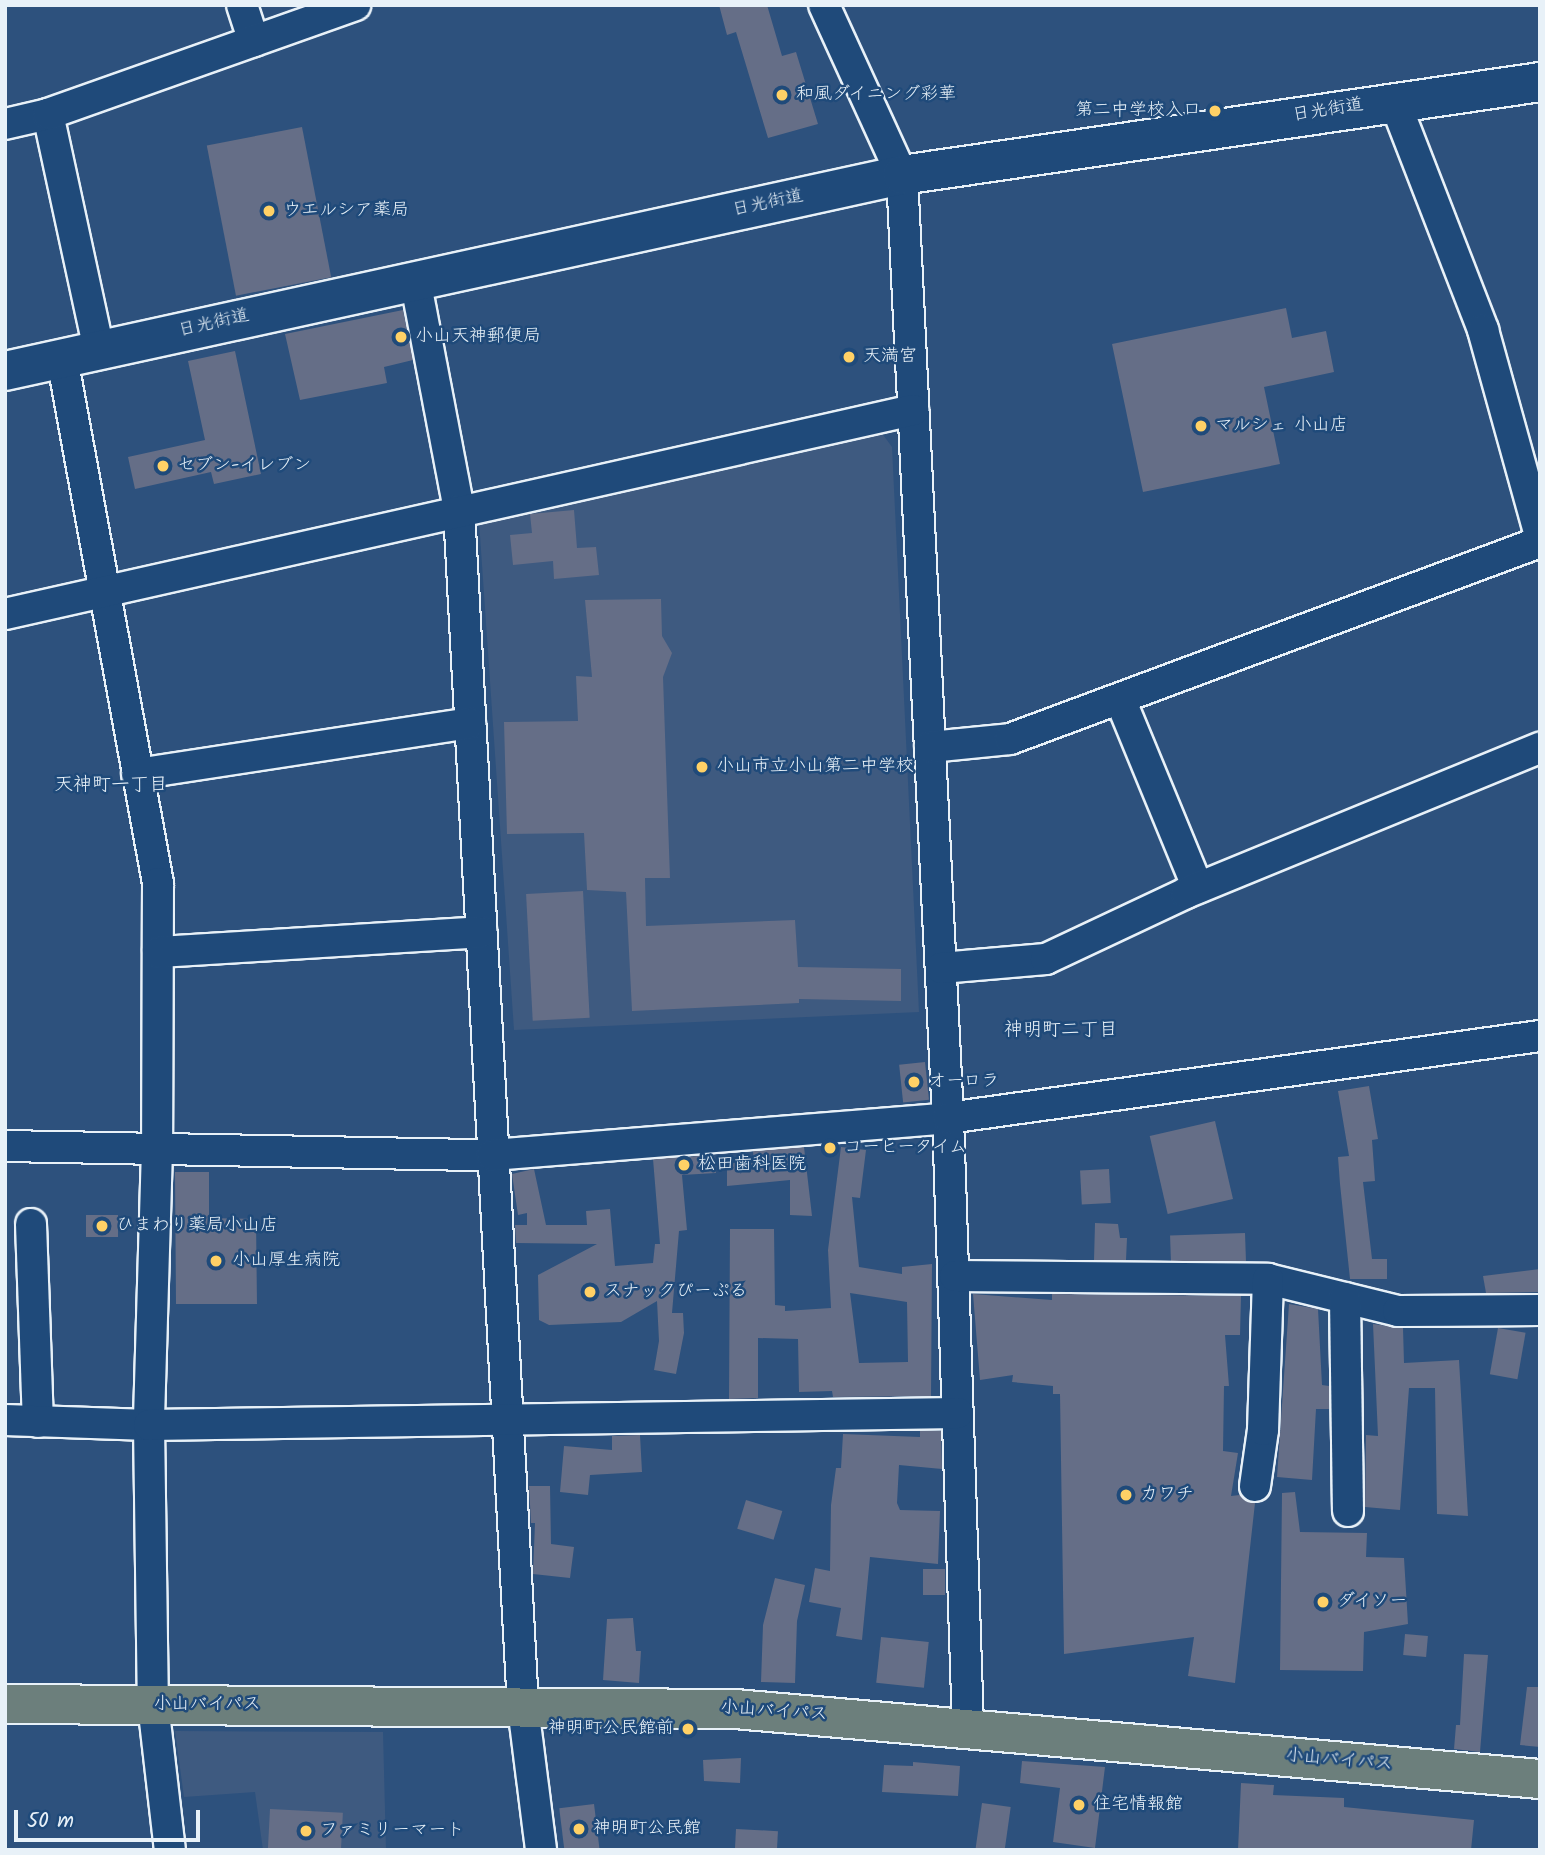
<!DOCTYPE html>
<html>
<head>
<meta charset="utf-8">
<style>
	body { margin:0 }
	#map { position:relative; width:1545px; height:1855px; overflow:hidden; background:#2d517d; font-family:Kalam,"Klee One",sans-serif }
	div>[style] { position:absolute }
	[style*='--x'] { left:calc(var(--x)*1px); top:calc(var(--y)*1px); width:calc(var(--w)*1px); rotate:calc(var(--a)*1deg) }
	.built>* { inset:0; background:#3e5a80 }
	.building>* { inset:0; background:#656e87; transform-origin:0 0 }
	.roads { filter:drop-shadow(2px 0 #e8f1f8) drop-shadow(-2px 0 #e8f1f8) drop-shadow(0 2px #e8f1f8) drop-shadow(0 -2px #e8f1f8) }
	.street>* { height:30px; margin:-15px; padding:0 15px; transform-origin:15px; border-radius:15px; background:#1f4a7a }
	.secondary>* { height:38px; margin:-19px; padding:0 19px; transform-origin:19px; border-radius:19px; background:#1f4a7a }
	.highway>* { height:38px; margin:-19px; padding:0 19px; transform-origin:19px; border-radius:19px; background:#6c7f7c }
	.dots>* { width:19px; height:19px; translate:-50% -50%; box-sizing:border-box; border:4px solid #1f4a7a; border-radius:50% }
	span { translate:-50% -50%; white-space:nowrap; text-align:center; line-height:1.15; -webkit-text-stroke:5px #1f4a7a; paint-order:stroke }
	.poi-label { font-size:18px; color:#e8f1f8 }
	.left { translate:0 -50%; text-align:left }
	.right { translate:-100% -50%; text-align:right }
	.street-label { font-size:18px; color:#e8f1f8 }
	.neighbourhood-label { font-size:19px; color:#e8f1f8 }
	.frame { position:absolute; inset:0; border:7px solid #e8f1f8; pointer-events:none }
	.scale { position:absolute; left:14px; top:1810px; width:186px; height:32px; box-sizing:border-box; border:4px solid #e8f1f8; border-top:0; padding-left:9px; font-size:21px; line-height:24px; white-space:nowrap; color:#e8f1f8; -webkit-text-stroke:5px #1f4a7a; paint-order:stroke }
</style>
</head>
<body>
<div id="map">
	<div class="built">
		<i style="clip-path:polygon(881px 432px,892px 447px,919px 1012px,514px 1030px,479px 521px)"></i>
		<i style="clip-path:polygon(175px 1731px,383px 1732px,386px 1850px,263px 1850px,255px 1792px,184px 1797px)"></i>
	</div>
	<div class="building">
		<i style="clip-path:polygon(719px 5px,767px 5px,782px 56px,796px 52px,818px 124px,768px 138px,736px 32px,727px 35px)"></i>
		<i style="left:302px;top:127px;width:153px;height:97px;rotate:79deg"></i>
		<i style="clip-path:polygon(1286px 308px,1292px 338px,1326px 331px,1334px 372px,1264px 387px,1280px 464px,1143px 492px,1112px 344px)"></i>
		<i style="clip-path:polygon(403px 310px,413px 360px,384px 367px,387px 383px,300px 400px,285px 334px)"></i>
		<i style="clip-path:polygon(235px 351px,261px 474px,214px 484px,211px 472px,135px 489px,128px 457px,205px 440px,188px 361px)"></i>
		<i style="clip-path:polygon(574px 510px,577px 548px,596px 547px,599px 575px,554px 579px,553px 561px,513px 565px,510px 535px,532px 533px,530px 514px)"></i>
		<i style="clip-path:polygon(661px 599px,662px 636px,672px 653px,663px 677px,670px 878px,645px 878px,646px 926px,795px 920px,798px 967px,901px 969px,901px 1001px,799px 999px,799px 1003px,632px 1011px,626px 892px,587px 890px,584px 833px,507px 834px,504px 722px,578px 721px,576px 676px,592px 677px,585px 600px)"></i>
		<i style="left:583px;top:891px;width:127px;height:57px;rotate:87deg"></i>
		<i style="left:925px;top:1062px;width:38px;height:26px;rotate:84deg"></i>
		<i style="clip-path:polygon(1369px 1086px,1378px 1139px,1372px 1140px,1375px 1181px,1363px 1182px,1372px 1259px,1387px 1259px,1387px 1279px,1350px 1279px,1340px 1184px,1338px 1157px,1349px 1156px,1338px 1091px)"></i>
		<i style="left:1215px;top:1121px;width:80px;height:67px;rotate:77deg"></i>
		<i style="clip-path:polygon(804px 1147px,812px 1216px,790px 1215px,790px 1180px,727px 1186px,727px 1163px,754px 1163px,753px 1151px)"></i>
		<i style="clip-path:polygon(evenodd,841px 1147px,866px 1150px,860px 1198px,852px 1197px,859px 1267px,902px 1274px,902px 1267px,932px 1264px,931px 1396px,833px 1397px,832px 1391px,799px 1392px,798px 1339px,758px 1338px,758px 1398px,729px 1399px,730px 1229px,774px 1229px,775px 1305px,785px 1306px,785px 1311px,831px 1308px,828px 1250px,841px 1147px,850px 1293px,907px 1302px,908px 1362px,859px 1363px,850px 1293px)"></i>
		<i style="clip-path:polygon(714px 1155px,716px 1173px,682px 1175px,687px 1230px,679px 1231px,672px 1313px,683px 1313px,684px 1333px,676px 1374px,654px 1370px,659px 1341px,657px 1301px,621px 1322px,549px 1325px,539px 1320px,538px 1275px,597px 1244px,516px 1243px,515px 1225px,527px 1225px,527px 1213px,518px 1215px,512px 1174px,534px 1169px,546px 1225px,587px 1225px,586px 1211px,610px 1209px,615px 1266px,653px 1263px,655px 1244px,660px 1244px,653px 1159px)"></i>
		<i style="left:1109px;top:1169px;width:34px;height:29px;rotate:87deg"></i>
		<i style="clip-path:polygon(175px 1172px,209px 1172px,209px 1218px,256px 1219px,257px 1304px,176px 1304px)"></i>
		<i style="left:86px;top:1215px;width:32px;height:22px"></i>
		<i style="clip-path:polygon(1095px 1223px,1118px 1224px,1120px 1238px,1127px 1238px,1126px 1260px,1094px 1260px)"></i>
		<i style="left:1245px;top:1233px;width:28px;height:75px;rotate:88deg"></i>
		<i style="clip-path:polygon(1540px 1269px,1540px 1292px,1486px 1293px,1483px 1276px)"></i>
		<i style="clip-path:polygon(973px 1294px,1052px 1300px,1052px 1294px,1241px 1296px,1240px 1335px,1225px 1335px,1229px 1386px,1224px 1386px,1223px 1451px,1238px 1453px,1231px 1496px,1240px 1495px,1255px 1503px,1235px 1683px,1188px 1676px,1194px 1637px,1064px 1654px,1060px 1394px,1053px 1394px,1053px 1386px,1012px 1382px,1013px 1375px,980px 1380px)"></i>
		<i style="clip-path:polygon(1289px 1304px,1318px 1309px,1322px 1385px,1329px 1386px,1329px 1409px,1316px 1409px,1312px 1480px,1277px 1477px)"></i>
		<i style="clip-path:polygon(1373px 1324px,1403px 1328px,1404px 1363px,1459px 1360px,1468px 1516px,1437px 1514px,1435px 1388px,1409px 1388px,1400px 1510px,1365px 1507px,1366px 1435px,1378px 1436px)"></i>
		<i style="left:1498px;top:1328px;width:28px;height:47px;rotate:10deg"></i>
		<i style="clip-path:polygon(920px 1431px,941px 1431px,942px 1469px,899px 1465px,897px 1503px,900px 1510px,940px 1511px,938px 1564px,870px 1557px,862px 1640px,836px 1636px,841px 1608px,809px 1602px,815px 1568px,830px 1571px,831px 1505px,836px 1468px,841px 1468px,843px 1434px,920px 1437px)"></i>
		<i style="clip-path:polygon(640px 1435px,642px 1472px,590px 1475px,588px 1495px,560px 1492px,564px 1446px,612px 1450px,612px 1436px)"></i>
		<i style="clip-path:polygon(529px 1486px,550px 1486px,551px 1544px,574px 1547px,570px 1578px,533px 1574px,535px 1523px,531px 1523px)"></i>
		<i style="clip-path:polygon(1295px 1492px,1300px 1532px,1367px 1533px,1366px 1557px,1404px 1558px,1408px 1624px,1364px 1632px,1363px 1671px,1280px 1670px,1282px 1493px)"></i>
		<i style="left:746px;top:1500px;width:38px;height:30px;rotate:17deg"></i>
		<i style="left:923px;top:1569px;width:22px;height:26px"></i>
		<i style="clip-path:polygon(775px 1578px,805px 1585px,797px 1621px,795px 1683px,761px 1682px,763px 1625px)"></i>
		<i style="clip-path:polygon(633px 1618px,636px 1651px,641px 1651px,639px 1683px,603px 1680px,607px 1619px)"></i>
		<i style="left:1405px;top:1634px;width:23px;height:21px;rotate:5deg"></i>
		<i style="left:881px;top:1637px;width:48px;height:46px;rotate:6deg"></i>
		<i style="clip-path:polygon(1464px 1654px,1488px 1655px,1480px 1752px,1454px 1749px,1456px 1725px,1460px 1725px)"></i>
		<i style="clip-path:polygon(1527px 1687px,1540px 1687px,1540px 1747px,1520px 1745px)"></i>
		<i style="clip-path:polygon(741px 1758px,740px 1783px,704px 1781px,703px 1760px)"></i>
		<i style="clip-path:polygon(1022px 1761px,1105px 1767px,1095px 1848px,1053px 1842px,1060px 1788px,1020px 1783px)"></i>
		<i style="clip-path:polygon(913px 1762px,960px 1766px,958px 1796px,882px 1792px,884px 1765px,913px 1766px)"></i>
		<i style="clip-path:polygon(1241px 1783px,1274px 1785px,1273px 1795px,1344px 1798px,1344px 1807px,1474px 1820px,1471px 1850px,1238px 1850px)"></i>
		<i style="left:982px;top:1803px;width:29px;height:47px;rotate:8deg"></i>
		<i style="left:594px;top:1804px;width:46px;height:35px;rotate:83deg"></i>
		<i style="left:270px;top:1809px;width:73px;height:41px;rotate:3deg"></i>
		<i style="left:736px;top:1829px;width:42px;height:21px;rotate:3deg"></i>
	</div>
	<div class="roads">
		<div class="street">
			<i style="--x:242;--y:5;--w:38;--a:72"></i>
			<i style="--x:824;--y:5;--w:187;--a:65.4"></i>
			<i style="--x:902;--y:175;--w:944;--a:87.21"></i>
			<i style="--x:948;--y:1118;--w:609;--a:88.12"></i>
			<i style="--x:1394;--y:100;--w:247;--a:68.8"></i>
			<i style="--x:1483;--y:330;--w:214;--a:74.5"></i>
			<i style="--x:48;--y:114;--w:241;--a:77.8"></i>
			<i style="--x:5;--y:124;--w:44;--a:-13.1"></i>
			<i style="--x:48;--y:114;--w:326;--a:-19.5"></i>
			<i style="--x:415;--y:279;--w:235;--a:79.2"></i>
			<i style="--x:459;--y:510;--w:1199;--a:86.94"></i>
			<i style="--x:523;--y:1707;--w:144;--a:82.8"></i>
			<i style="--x:62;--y:358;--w:534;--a:79.64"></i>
			<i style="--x:158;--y:883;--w:266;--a:90.2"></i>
			<i style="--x:157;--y:1149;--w:276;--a:91.7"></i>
			<i style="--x:149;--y:1425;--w:279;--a:89.2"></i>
			<i style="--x:153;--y:1704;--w:147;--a:83.4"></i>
			<i style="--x:5;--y:614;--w:931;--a:-12.66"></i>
			<i style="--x:1120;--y:699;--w:204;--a:67.6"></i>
			<i style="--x:930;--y:747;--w:80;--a:-5.7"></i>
			<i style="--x:1010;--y:739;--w:565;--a:-20.39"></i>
			<i style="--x:137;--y:774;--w:337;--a:-8.7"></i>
			<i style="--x:158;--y:952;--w:324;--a:-3.5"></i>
			<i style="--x:941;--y:968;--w:105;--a:-4.9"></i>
			<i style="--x:1046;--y:959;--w:155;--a:-25.2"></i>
			<i style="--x:1186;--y:893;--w:383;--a:-22.3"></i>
			<i style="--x:5;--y:1146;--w:487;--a:1.1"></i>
			<i style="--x:492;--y:1155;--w:457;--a:-4.6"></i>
			<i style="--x:948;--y:1118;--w:598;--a:-7.89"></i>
			<i style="--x:31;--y:1224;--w:198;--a:88"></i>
			<i style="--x:955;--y:1276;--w:313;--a:0.5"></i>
			<i style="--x:1268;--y:1279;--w:134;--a:13.8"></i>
			<i style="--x:1398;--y:1311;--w:142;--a:-0.4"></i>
			<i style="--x:1345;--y:1298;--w:213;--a:89.2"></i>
			<i style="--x:5;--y:1420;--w:144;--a:2"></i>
			<i style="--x:149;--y:1425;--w:809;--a:-0.85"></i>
			<i style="--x:1255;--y:1486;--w:57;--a:-81.9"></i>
			<i style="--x:1263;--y:1430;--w:151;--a:-88.1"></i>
		</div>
		<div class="secondary">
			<i style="--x:5;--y:371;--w:918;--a:-12.33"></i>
			<i style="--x:902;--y:175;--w:645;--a:-8.29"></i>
		</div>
		<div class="highway">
			<i style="--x:5;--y:1704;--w:730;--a:0.39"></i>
			<i style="--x:735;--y:1709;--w:808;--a:4.97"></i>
		</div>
	</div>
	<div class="dots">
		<i style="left:782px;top:95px;background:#ffd166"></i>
		<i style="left:1215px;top:111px;background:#ffd166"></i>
		<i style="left:269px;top:211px;background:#ffd166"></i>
		<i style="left:401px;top:337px;background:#ffd166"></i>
		<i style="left:849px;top:357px;background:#ffd166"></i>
		<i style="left:1201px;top:426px;background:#ffd166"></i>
		<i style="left:163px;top:466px;background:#ffd166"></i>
		<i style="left:702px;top:767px;background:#ffd166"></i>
		<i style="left:914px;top:1082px;background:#ffd166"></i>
		<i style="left:830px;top:1148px;background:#ffd166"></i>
		<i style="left:684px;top:1165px;background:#ffd166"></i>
		<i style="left:102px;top:1226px;background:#ffd166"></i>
		<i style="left:216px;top:1261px;background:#ffd166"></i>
		<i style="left:590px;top:1292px;background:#ffd166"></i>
		<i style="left:1126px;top:1495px;background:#ffd166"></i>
		<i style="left:1323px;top:1602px;background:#ffd166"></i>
		<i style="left:688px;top:1729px;background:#ffd166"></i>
		<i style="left:1079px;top:1805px;background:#ffd166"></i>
		<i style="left:579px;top:1829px;background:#ffd166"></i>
		<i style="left:306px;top:1831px;background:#ffd166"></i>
	</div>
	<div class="poi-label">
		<span class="left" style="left:796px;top:95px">和風ダイニング彩華</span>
		<span class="right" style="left:1201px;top:111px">第二中学校入口</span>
		<span class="left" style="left:283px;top:211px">ウエルシア薬局</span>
		<span class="left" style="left:415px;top:337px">小山天神郵便局</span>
		<span class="left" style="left:863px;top:357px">天満宮</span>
		<span class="left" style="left:1215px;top:426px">マルシェ 小山店</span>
		<span class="left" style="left:177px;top:466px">セブン-イレブン</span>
		<span class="left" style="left:716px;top:767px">小山市立小山第二中学校</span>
		<span class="left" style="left:928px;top:1082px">オーロラ</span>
		<span class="left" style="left:844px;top:1148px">コーヒータイム</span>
		<span class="left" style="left:698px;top:1165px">松田歯科医院</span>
		<span class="left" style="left:116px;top:1226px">ひまわり薬局小山店</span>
		<span class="left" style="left:232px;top:1261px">小山厚生病院</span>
		<span class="left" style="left:604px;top:1292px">スナックぴーぷる</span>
		<span class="left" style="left:1140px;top:1495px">カワチ</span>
		<span class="left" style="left:1337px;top:1602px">ダイソー</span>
		<span class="right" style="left:674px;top:1729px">神明町公民館前</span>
		<span class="left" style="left:1093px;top:1805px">住宅情報館</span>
		<span class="left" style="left:593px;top:1829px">神明町公民館</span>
		<span class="left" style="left:320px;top:1831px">ファミリーマート</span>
	</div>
	<div class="street-label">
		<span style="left:1328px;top:111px;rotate:-9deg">日光街道</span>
		<span style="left:768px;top:204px;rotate:-12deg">日光街道</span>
		<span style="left:214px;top:324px;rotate:-13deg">日光街道</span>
		<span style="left:207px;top:1705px">小山バイパス</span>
		<span style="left:774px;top:1712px;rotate:4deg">小山バイパス</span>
		<span style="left:1339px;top:1761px;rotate:5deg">小山バイパス</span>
	</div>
	<div class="neighbourhood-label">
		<span style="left:111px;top:786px">天神町一丁目</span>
		<span style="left:1061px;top:1031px">神明町二丁目</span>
	</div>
	<div class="frame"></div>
	<div class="scale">50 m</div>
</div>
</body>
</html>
